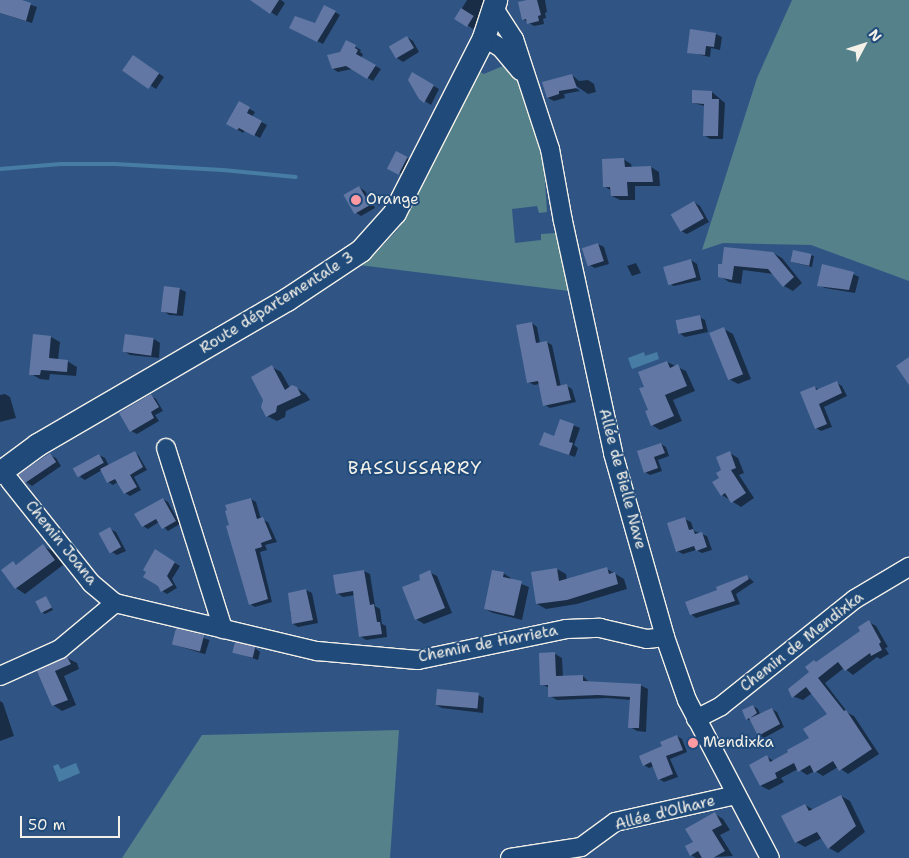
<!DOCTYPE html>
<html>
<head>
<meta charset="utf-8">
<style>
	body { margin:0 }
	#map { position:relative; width:909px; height:858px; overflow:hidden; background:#305585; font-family:"Shantell Sans",sans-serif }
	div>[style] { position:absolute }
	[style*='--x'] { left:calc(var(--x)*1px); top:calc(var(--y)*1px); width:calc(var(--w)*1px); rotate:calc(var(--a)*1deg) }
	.green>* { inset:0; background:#54818a }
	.water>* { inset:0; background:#477da4 }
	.shadow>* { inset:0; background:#0007; transform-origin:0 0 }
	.stream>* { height:4px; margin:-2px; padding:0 2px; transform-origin:2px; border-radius:2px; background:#477da4 }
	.building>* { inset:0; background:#6277a3; transform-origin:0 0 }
	.roads { filter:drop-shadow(1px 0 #f4f1e8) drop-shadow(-1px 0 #f4f1e8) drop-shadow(0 1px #f4f1e8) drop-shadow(0 -1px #f4f1e8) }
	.minor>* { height:18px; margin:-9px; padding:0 9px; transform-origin:9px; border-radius:9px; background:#1f4a7a }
	.major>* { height:22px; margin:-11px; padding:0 11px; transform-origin:11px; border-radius:11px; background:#1f4a7a }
	.dots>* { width:14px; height:14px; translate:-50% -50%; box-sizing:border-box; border:2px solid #1f4a7a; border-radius:50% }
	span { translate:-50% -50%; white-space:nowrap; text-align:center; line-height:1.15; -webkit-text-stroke:4px #1f4a7a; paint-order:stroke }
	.poi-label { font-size:15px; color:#f4f1e8 }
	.left { translate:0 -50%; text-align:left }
	.street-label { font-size:15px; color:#f4f1e8 }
	.quarter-label { font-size:18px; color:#f4f1e8; letter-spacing:1px }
	.north { position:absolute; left:839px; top:20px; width:50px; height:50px; -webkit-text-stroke:4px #1f4a7a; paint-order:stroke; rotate:50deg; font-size:14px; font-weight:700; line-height:20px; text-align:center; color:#f4f1e8 }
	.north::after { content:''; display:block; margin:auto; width:18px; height:22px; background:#f4f1e8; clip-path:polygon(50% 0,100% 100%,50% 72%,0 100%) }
	.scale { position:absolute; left:20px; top:816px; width:100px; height:22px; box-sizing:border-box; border:2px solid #f4f1e8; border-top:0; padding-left:6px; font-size:15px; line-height:18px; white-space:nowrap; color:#f4f1e8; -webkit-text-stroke:4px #1f4a7a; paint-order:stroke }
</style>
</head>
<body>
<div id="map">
	<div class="green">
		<i style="clip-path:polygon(792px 0,909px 0,909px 281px,811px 245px,723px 243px,702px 250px,757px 78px)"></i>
		<i style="clip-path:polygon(505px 65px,518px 77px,523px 88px,544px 167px,547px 212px,539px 213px,537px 206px,512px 209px,515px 243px,541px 240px,541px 234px,557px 233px,569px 291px,359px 265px,377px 252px,399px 228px,457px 111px,480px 72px,484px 74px)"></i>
		<i style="clip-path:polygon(399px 730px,390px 858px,122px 858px,202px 735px)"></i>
	</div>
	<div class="water">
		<i style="clip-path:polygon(644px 352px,645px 356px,657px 352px,659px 359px,632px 369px,628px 358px)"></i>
		<i style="clip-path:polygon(76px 763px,80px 773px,59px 782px,53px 766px,58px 764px,61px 769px)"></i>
	</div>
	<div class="shadow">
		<i style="clip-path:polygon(0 0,18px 0,37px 7px,32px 23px,0 13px)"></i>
		<i style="clip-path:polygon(252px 0,281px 0,285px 3px,277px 16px)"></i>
		<i style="clip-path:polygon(467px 0,485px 0,480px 20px,473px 29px,456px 18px)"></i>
		<i style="clip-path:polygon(530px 0,545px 0,547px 12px,545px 13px,546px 18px,543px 19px,544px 24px,534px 26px,523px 19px)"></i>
		<i style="clip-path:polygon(335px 12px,340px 15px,323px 44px,296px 31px,316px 24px)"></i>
		<i style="clip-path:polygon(691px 30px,716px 34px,722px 37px,720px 50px,711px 48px,710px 57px,688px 52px)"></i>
		<i style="clip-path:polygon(407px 37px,413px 41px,419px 52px,403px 62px,397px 58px)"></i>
		<i style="clip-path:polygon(347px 42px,361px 50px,360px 52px,363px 54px,361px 58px,381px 69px,373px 81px,352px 69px,338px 72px,333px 69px)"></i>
		<i style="clip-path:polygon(139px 60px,164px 77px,156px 89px,145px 82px)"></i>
		<i style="clip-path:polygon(412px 74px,439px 89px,431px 105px,420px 98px)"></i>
		<i style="clip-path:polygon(572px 75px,579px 81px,588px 80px,594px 84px,596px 92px,588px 94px,572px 83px,571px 85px,580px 91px,564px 94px,565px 98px,554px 101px,548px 98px)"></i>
		<i style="clip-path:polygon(693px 92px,712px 92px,725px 103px,723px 139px,710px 139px,704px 135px,705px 106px,693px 103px)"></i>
		<i style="clip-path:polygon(239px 103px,255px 112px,252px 117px,267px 125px,260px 138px,245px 130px,243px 133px,228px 124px)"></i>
		<i style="clip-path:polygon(407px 158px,413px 161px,406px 176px,396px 171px)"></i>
		<i style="clip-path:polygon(623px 159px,631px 164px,632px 168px,651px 167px,659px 172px,660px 186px,635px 186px,635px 200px,620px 200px,612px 196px,612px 191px,604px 186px)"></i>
		<i style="clip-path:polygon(359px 187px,365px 191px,375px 208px,361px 216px,355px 212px)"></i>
		<i style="clip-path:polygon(694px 202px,700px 206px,709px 222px,687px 234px,681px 231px)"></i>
		<i style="clip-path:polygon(598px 244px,604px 247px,609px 264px,595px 268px,589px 265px)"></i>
		<i style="clip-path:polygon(773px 253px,782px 258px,802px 283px,793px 291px,784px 286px,773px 274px,743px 270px,741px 284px,729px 282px,720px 276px,719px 266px)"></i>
		<i style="clip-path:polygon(811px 255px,814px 256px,812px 267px,792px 262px)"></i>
		<i style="clip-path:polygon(691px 260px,697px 264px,701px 280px,674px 286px,668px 283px)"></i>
		<i style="clip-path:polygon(636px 263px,641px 273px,632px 276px,627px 266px)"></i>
		<i style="clip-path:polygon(853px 274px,859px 277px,855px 293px,825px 288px,819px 285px)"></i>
		<i style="clip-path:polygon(180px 289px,186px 292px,183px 316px,169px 315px,163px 311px)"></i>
		<i style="clip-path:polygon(699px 317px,705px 320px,708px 332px,685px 337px,679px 333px)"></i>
		<i style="clip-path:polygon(532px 323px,537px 327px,540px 343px,547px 342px,552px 345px,561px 387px,567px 386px,572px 389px,576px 402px,550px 408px,545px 405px,540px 384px,534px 385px,528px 382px)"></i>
		<i style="clip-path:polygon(724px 329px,733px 334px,751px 379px,738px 384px,729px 379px)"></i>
		<i style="clip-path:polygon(51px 337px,60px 342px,58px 360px,67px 361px,77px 367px,76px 376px,50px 374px,49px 380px,40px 379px,31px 374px)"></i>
		<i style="clip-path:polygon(154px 339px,160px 343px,159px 358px,130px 355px,124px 351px)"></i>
		<i style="clip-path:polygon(667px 362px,686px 371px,695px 391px,673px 400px,682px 421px,660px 430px,652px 425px,646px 387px)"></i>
		<i style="clip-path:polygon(272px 367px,281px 372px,290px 388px,297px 388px,306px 394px,310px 400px,286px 411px,285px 417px,277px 421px,267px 416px)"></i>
		<i style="clip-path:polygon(837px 383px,842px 386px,847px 396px,824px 407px,832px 427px,821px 431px,816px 428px,814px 387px,820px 390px)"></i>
		<i style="clip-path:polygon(5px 394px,10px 397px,16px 418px,0 422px,0 395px)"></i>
		<i style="clip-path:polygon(151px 396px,156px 399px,163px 411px,155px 415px,159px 421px,137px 434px,131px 431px)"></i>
		<i style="clip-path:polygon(560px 420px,580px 428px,574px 445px,578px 448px,575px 457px,541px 444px,555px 437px)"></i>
		<i style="clip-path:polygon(661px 444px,666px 447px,669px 456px,658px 460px,662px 471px,650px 475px,645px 472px)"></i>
		<i style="clip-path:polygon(135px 453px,139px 456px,147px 470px,134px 477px,141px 490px,130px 496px,125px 493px,118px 482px,113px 485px,108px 482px,102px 470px,85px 480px,80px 477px,99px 455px,105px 458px,109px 466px)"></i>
		<i style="clip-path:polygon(730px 453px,738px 458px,744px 473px,739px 475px,754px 498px,741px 507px,722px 495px,721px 478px)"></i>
		<i style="clip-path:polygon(50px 455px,56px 458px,61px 466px,32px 486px,26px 482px)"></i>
		<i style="clip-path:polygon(163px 499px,168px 502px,180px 524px,168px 531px,159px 522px,148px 529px,143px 526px)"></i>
		<i style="clip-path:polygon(251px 499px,256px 502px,261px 519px,268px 522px,277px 542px,265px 545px,267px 550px,260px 552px,272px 602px,255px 607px,250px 604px)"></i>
		<i style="clip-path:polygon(685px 519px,691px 522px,694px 531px,707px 536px,712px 550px,702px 553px,696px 550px,683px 554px,677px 551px)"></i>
		<i style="clip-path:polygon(110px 529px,116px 532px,126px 551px,117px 555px,112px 552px)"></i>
		<i style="clip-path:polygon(43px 546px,52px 551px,63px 565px,25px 594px,16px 588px,3px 570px,13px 563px,17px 565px)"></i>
		<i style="clip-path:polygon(156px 551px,180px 566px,172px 579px,177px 588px,167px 594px,162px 591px)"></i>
		<i style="clip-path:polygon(557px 569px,566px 574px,567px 580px,607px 569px,624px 579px,627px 589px,577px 604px,546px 609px,537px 604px)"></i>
		<i style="clip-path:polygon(364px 571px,370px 574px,375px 606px,380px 609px,382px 624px,386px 626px,387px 637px,366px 640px,360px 636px,355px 595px,343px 597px,337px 593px)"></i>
		<i style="clip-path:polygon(429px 572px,437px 576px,452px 613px,424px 624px,416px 619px,404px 588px,422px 580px)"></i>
		<i style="clip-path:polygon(503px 573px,511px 578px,511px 580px,529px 587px,522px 620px,493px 613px,485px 609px)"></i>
		<i style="clip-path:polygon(747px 576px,754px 582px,736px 594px,740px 604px,696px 618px,691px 614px,719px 591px)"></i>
		<i style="clip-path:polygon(306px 590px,312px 593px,318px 623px,298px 627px,293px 624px,290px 612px,293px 611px)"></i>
		<i style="clip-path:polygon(46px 597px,53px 610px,45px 614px,42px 612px)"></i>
		<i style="clip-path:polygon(869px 622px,876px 626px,888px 647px,885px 648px,889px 654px,880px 659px,877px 657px,853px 675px,844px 668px,825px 683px,848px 713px,854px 716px,879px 754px,848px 774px,838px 767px,823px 776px,815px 771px,807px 775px,798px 769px,781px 778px,784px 782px,769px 790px,761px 786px,751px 765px,767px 757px,774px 761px,811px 738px,829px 714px,812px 693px,803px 700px,792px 696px,818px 663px,862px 631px)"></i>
		<i style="left:177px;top:630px;width:34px;height:15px;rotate:17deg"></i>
		<i style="clip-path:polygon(255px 648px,260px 652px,258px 660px,234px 652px)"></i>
		<i style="clip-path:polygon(555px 654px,562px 658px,563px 677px,583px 676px,590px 683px,640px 685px,648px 689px,646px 732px,637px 731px,630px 727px,631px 700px,607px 698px,557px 700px,550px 696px,549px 688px,542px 684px)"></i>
		<i style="clip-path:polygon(67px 658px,77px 663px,79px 669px,64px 676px,76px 705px,62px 711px,53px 705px,38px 672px)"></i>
		<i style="clip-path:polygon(478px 695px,484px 698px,483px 713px,442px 708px,436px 705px)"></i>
		<i style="clip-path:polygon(0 701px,3px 703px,14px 736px,0 741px)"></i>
		<i style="clip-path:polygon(753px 706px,758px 709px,760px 714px,772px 709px,777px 712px,784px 727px,764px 738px,759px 735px,753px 722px,747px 719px)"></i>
		<i style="clip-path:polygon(677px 736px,682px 739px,687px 752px,670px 759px,678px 777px,664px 782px,659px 779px,654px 766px,649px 768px,644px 765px)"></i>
		<i style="clip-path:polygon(841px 796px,850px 801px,865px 832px,838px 853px,829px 848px,822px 838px,805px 847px,796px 842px,805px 805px,814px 810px)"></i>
		<i style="clip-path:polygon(715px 814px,723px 819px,730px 830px,720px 835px,733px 856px,696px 858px,691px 855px,694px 842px)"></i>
	</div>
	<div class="stream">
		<i style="--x:0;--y:169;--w:61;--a:-4.7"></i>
		<i style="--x:61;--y:164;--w:54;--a:0"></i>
		<i style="--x:115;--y:164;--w:108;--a:3.2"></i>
		<i style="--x:223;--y:170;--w:73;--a:5.5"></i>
	</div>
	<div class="building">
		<i style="clip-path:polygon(0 0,22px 0,31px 3px,26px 21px,0 13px)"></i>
		<i style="clip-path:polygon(250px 0,279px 0,270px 14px)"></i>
		<i style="clip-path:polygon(527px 0,537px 0,541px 15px,538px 16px,539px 21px,527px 24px,526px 19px,522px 20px,518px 2px)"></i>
		<i style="clip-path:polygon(324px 5px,336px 11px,317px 42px,289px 28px,295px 16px,315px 23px)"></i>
		<i style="left:461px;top:8px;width:15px;height:13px;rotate:32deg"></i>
		<i style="clip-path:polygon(690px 29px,716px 33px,714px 47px,706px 46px,705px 55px,687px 53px)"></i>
		<i style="left:407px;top:36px;width:14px;height:21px;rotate:60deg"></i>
		<i style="clip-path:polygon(346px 40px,356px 45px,355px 48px,358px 50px,356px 54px,376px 65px,367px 79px,346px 66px,332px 69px,327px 55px,340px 52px)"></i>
		<i style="left:133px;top:55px;width:32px;height:19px;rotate:35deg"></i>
		<i style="clip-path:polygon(412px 72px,434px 85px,424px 103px,419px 99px,408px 80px)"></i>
		<i style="clip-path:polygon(572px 74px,577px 88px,559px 91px,559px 94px,547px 98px,542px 82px)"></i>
		<i style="clip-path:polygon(692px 90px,712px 91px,712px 99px,719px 99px,718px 136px,703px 136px,704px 104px,692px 103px)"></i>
		<i style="clip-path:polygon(239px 101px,250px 107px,247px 113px,262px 121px,254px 136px,239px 128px,237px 130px,226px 124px)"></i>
		<i style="left:396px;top:151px;width:13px;height:20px;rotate:27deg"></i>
		<i style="clip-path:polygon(624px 158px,625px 167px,651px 166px,653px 182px,627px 182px,628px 196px,611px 196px,610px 187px,603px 187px,602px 159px)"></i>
		<i style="left:359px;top:186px;width:22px;height:18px;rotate:60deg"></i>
		<i style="left:694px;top:201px;width:20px;height:27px;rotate:60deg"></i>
		<i style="left:598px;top:243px;width:19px;height:17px;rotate:72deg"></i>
		<i style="clip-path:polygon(724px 247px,773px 252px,794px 277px,783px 287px,768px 269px,734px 266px,732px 280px,718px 277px,718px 264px,722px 264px)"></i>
		<i style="left:793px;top:250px;width:19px;height:12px;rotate:12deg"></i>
		<i style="left:691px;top:259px;width:19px;height:29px;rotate:74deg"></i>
		<i style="clip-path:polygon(822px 264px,854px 272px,849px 290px,817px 286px)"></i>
		<i style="left:164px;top:286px;width:16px;height:26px;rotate:7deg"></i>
		<i style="left:700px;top:315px;width:14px;height:25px;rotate:78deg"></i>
		<i style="clip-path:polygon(532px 322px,536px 343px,547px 341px,557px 386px,567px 384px,571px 400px,543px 406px,538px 381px,527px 383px,516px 325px)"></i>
		<i style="left:724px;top:327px;width:51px;height:16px;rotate:68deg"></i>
		<i style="clip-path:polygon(33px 334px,51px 336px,49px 358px,68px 360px,67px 372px,41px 370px,40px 375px,29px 375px)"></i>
		<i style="left:125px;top:334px;width:29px;height:18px;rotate:8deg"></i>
		<i style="clip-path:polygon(909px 357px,909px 385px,896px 366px)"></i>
		<i style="clip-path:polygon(667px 361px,670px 368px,678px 364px,687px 386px,665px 395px,674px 416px,651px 426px,645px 411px,648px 410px,639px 388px,644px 387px,638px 372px)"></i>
		<i style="clip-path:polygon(272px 365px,285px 390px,292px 385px,297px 387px,301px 395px,277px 406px,276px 412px,266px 417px,261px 407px,263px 400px,251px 377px)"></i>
		<i style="clip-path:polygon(837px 381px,842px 393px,819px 404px,827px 424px,815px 429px,800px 392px,815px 386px,816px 390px)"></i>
		<i style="clip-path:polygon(151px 394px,159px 407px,151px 412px,154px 418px,130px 432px,119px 413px)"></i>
		<i style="clip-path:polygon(560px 419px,574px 424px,569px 442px,573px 443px,569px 455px,539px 445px,544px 432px,554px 436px)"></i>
		<i style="clip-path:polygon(661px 443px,665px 453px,654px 457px,658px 468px,644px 473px,637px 451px)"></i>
		<i style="clip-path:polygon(135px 451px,143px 467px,130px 475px,137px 487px,124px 494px,115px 479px,107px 483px,100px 469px)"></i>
		<i style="clip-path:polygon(730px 451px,736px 468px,731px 470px,746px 493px,731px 503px,725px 493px,721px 496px,712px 482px,719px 478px,716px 473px,721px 470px,716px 457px)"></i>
		<i style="left:50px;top:453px;width:11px;height:38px;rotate:56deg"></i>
		<i style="left:99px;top:454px;width:10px;height:30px;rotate:61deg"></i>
		<i style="clip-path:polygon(163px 498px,176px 521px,162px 529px,156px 519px,142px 527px,134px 514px)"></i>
		<i style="clip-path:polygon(251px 498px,257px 519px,263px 517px,272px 539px,261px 543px,262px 547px,255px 549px,268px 599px,249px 605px,226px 526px,229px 525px,225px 511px,227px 510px,225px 505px)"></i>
		<i style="clip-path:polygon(685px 517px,689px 530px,693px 529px,695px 534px,702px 532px,707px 547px,696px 551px,694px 546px,676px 552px,667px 523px)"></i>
		<i style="left:110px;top:527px;width:23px;height:13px;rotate:61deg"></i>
		<i style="clip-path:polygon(43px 544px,55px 560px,15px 589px,1px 570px,13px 561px,16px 565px)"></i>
		<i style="clip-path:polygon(155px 549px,175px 562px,167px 576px,173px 585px,161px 592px,158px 586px,143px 577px,146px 572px,143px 570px)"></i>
		<i style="clip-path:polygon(607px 567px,609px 574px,615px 572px,618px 584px,567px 600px,536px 604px,531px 572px,557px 568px,559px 581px)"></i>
		<i style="clip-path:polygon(364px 570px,370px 605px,374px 604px,377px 622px,380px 622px,382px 634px,359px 637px,353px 591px,336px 594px,333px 575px)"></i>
		<i style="clip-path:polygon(430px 570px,445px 608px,415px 620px,402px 587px,420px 580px,419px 575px)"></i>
		<i style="clip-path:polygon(492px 570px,504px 572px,503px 577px,522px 581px,514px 616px,484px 609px)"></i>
		<i style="clip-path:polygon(747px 575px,749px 579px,731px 591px,735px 601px,690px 615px,685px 602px,717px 590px,716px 587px)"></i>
		<i style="clip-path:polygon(306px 589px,313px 620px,292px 624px,288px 593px)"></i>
		<i style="left:46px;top:596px;width:13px;height:12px;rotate:63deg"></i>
		<i style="clip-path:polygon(869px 620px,881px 642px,879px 644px,882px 650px,871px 656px,870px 653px,845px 671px,838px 662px,818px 678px,844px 711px,846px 710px,872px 749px,839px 771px,833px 761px,814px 773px,810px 765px,798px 772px,794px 763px,775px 773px,777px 778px,760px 786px,749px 765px,767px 755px,770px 762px,788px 752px,787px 750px,809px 738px,803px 729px,827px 714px,806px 687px,792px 698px,788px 689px,809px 672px,805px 667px,814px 660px,816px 662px,860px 631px,858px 627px)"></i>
		<i style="left:176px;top:628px;width:29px;height:17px;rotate:14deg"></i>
		<i style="left:235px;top:642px;width:21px;height:11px;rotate:14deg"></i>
		<i style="clip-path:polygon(555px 652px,556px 676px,583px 675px,583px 681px,641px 684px,639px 728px,628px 728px,630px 697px,598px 695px,548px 697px,548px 685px,540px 685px,539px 653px)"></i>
		<i style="clip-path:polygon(67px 657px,71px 664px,55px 671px,68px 700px,52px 706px,37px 671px)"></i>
		<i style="left:437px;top:689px;width:42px;height:16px;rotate:5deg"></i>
		<i style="clip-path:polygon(753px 705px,757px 713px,750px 718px,772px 708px,780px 724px,758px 736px,749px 718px,746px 720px,742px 710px)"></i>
		<i style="clip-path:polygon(677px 735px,683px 750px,666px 756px,673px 774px,658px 780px,651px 762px,643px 766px,639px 756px,662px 746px,660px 742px)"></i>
		<i style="clip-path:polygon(841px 795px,856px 826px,828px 849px,817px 832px,795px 843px,781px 816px,805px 804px,809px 811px)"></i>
		<i style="clip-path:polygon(715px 812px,722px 825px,712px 830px,725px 851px,713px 858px,702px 858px,698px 851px,690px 856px,685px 846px,693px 842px,685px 829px)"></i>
	</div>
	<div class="roads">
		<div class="minor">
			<i style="--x:495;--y:10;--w:35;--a:57"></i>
			<i style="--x:514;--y:39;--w:116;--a:71.9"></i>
			<i style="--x:550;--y:149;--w:73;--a:79.8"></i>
			<i style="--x:563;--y:221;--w:237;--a:77.8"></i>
			<i style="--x:613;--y:453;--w:191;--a:74.2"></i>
			<i style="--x:665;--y:637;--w:67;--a:70.8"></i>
			<i style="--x:687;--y:700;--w:178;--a:62.3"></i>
			<i style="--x:484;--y:38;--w:20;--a:30"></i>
			<i style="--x:501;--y:48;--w:30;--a:50"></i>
			<i style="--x:166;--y:448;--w:190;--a:72.5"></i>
			<i style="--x:10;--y:481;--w:130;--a:51.5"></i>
			<i style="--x:91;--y:583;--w:31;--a:40"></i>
			<i style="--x:0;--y:676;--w:66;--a:-24.2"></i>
			<i style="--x:60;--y:649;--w:72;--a:-39.9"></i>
			<i style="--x:115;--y:603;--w:208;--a:13.4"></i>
			<i style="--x:317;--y:651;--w:101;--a:5.1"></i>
			<i style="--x:418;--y:660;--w:151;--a:-11.8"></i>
			<i style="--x:566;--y:629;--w:34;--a:-2"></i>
			<i style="--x:600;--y:628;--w:48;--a:13.2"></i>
			<i style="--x:647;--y:639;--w:18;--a:-6"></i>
			<i style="--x:696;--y:719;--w:28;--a:-27"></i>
			<i style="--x:721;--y:706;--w:171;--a:-38.6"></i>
			<i style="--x:855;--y:599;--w:63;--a:-30.7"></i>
			<i style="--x:510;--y:858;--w:72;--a:-8.8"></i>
			<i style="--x:581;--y:847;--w:42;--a:-36.3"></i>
			<i style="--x:615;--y:822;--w:124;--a:-12.6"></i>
		</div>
		<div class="major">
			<i style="--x:0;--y:473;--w:47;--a:-36.4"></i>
			<i style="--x:38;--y:445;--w:288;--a:-30.2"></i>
			<i style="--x:287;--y:300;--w:89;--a:-33.5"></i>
			<i style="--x:361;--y:251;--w:51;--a:-48.2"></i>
			<i style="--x:395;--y:213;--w:196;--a:-63"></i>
			<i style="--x:484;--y:38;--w:40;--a:-72"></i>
		</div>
	</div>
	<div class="dots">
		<i style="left:356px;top:200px;background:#ff9aa2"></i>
		<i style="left:693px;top:743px;background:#ff9aa2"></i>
	</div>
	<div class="poi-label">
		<span class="left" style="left:366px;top:200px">Orange</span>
		<span class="left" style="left:703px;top:743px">Mendixka</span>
	</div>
	<div class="street-label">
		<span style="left:277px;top:303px;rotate:-32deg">Route départementale 3</span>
		<span style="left:622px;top:479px;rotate:75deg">Allée de Bielle Nave</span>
		<span style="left:61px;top:543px;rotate:51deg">Chemin Joana</span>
		<span style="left:802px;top:642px;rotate:-38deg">Chemin de Mendixka</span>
		<span style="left:488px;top:644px;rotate:-11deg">Chemin de Harrieta</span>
		<span style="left:665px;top:813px;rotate:-14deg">Allée d'Olhare</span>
	</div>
	<div class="quarter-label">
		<span style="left:415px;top:468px">BASSUSSARRY</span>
	</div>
	<div class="north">N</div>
	<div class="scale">50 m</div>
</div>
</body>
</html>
